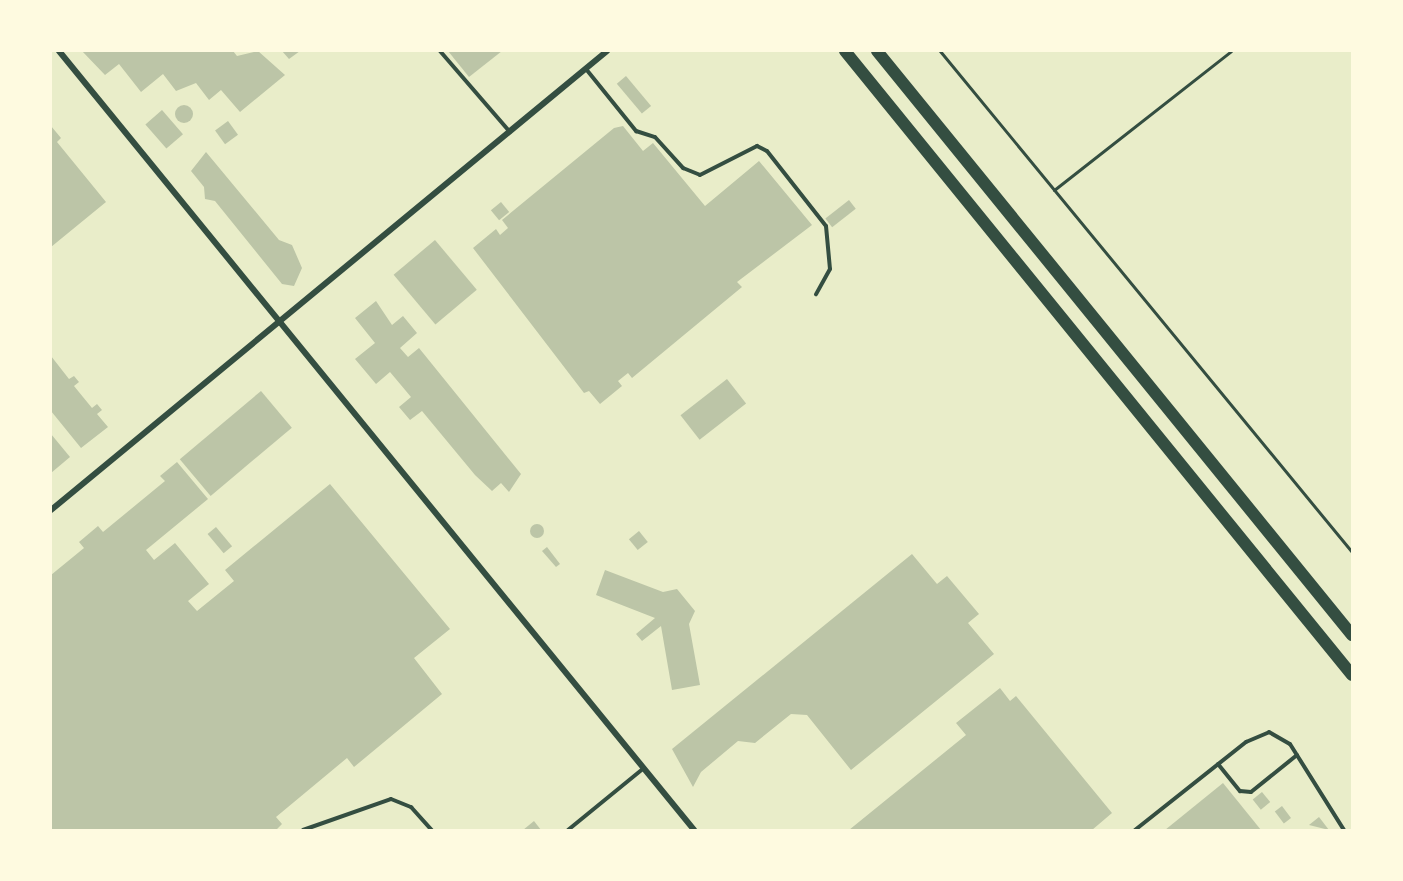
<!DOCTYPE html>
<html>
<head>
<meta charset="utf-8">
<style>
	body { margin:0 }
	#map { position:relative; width:1403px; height:881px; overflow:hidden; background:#e9edc9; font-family:Overpass,sans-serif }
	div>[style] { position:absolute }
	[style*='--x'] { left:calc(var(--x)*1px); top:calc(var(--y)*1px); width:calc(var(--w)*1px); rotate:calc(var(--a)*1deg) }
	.building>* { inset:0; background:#bcc5a7; transform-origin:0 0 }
	.round { border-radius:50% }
	.path>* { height:3px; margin:-1.5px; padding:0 1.5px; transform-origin:1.5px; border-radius:1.5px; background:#344e41 }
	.service>* { height:4px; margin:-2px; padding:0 2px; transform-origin:2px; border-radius:2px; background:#344e41 }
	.minor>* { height:6px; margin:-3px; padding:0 3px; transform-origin:3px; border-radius:3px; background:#344e41 }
	.primary>* { height:12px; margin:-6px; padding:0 6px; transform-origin:6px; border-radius:6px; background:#344e41 }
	span { translate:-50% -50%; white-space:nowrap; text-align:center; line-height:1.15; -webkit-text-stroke:5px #fefae0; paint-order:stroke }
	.frame { position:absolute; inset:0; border:52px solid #fefae0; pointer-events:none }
</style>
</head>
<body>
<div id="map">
	<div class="building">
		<i style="clip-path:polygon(82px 51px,233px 51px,237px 56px,258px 51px,285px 75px,240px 112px,221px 90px,209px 100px,196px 83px,176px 91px,163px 74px,141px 92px,119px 64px,105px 75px)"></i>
		<i style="clip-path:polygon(282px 51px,300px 51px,289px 59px)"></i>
		<i style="clip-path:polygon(448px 51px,502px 51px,469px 77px)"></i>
		<i style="left:626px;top:76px;width:39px;height:12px;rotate:50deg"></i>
		<i class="round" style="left:175px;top:105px;width:18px;height:18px"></i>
		<i style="left:162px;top:110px;width:32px;height:22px;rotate:49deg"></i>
		<i style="left:228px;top:121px;width:17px;height:16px;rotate:54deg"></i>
		<i style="clip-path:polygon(51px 126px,61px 138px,57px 142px,106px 202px,51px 247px)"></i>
		<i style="clip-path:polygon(623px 126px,643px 151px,653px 143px,705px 206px,759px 161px,812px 225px,737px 282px,742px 287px,632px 378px,628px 373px,618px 381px,622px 386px,600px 404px,589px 391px,584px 393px,473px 248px,496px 229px,500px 235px,508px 228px,502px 220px,614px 128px)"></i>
		<i style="clip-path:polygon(206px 152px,279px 240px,292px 245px,302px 268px,294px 286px,282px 284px,215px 201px,205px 199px,204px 187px,191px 171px)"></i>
		<i style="left:849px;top:200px;width:11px;height:30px;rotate:52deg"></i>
		<i style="left:501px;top:202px;width:13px;height:13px;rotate:51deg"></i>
		<i style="left:435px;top:240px;width:65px;height:54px;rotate:50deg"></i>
		<i style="clip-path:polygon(376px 301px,392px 325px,403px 316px,417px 333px,400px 348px,408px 357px,419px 348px,521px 474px,509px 492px,501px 483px,492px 491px,475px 475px,422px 411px,410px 420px,399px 407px,411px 397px,390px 372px,376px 384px,355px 359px,375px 343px,355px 318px)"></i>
		<i style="clip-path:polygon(51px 356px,69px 379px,74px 376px,79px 382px,74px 386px,92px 408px,97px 404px,102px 410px,97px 414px,108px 427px,81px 448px,51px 411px)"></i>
		<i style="left:727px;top:379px;width:31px;height:59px;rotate:52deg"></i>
		<i style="left:261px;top:391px;width:48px;height:106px;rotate:50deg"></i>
		<i style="clip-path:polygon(51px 434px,70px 457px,51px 473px)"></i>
		<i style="clip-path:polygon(177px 462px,208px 499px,146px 550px,154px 560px,175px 543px,209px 584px,188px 601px,197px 611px,234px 581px,225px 570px,330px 484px,450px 629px,414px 658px,442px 694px,354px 767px,347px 758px,276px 817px,282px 824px,276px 830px,51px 830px,51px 575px,84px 548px,79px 542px,98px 526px,103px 532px,165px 481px,160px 476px)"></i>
		<i class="round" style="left:530px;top:524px;width:14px;height:14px"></i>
		<i style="left:216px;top:527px;width:25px;height:11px;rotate:50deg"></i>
		<i style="left:639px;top:531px;width:14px;height:13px;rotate:51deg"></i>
		<i style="clip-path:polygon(547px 547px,560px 564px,556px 567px,542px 551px)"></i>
		<i style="clip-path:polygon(912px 554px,937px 584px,947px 576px,979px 614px,968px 623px,994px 654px,851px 770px,807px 715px,791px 714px,755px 743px,738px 741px,701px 772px,693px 787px,672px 749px)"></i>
		<i style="clip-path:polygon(605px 570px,663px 592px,677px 589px,695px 611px,689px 624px,700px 685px,672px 690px,661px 626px,642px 641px,636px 634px,655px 618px,596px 595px)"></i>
		<i style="clip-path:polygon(1000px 688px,1010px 701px,1016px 696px,1112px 813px,1092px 830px,849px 830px,966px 735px,956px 723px)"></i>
		<i style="clip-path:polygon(1223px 783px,1261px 830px,1165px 830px)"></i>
		<i style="left:1262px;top:792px;width:13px;height:12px;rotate:51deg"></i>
		<i style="left:1282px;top:806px;width:15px;height:9px;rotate:53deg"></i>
		<i style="clip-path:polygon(1319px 817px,1329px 830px,1309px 825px)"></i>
		<i style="clip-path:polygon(534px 821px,541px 830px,523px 830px)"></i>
	</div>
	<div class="path">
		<i style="--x:940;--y:51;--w:649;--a:50.57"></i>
		<i style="--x:1054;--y:190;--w:225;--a:-38.1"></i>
	</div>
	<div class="service">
		<i style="--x:440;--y:51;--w:107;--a:49.2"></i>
		<i style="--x:586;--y:69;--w:80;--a:51.1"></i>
		<i style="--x:636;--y:131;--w:20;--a:18"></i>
		<i style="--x:655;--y:137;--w:42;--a:47.9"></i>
		<i style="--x:683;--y:168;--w:18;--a:22"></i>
		<i style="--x:700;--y:175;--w:64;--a:-27"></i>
		<i style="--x:757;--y:146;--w:11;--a:27"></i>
		<i style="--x:767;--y:151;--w:95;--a:51.8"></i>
		<i style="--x:826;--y:226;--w:43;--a:84.7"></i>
		<i style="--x:830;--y:269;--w:29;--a:119"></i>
		<i style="--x:1218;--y:764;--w:35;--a:51"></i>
		<i style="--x:1240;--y:791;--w:11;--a:5"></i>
		<i style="--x:1251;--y:792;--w:59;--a:-38.8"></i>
		<i style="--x:303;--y:830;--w:93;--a:-19.4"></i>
		<i style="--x:391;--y:799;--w:22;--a:22"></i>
		<i style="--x:411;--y:807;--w:31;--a:48"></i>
		<i style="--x:568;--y:830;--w:98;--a:-39.2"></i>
		<i style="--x:1135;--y:830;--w:142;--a:-38.4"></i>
		<i style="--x:1246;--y:742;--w:25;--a:-23"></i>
		<i style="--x:1269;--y:732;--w:24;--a:30"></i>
		<i style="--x:1290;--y:744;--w:102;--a:57.9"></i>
	</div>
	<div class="minor">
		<i style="--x:59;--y:51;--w:1005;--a:50.81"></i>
		<i style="--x:51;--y:510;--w:721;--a:-39.54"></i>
	</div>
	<div class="primary">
		<i style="--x:845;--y:51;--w:804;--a:50.91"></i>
		<i style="--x:877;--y:51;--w:753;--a:50.88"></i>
	</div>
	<div class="frame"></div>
</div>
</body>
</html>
